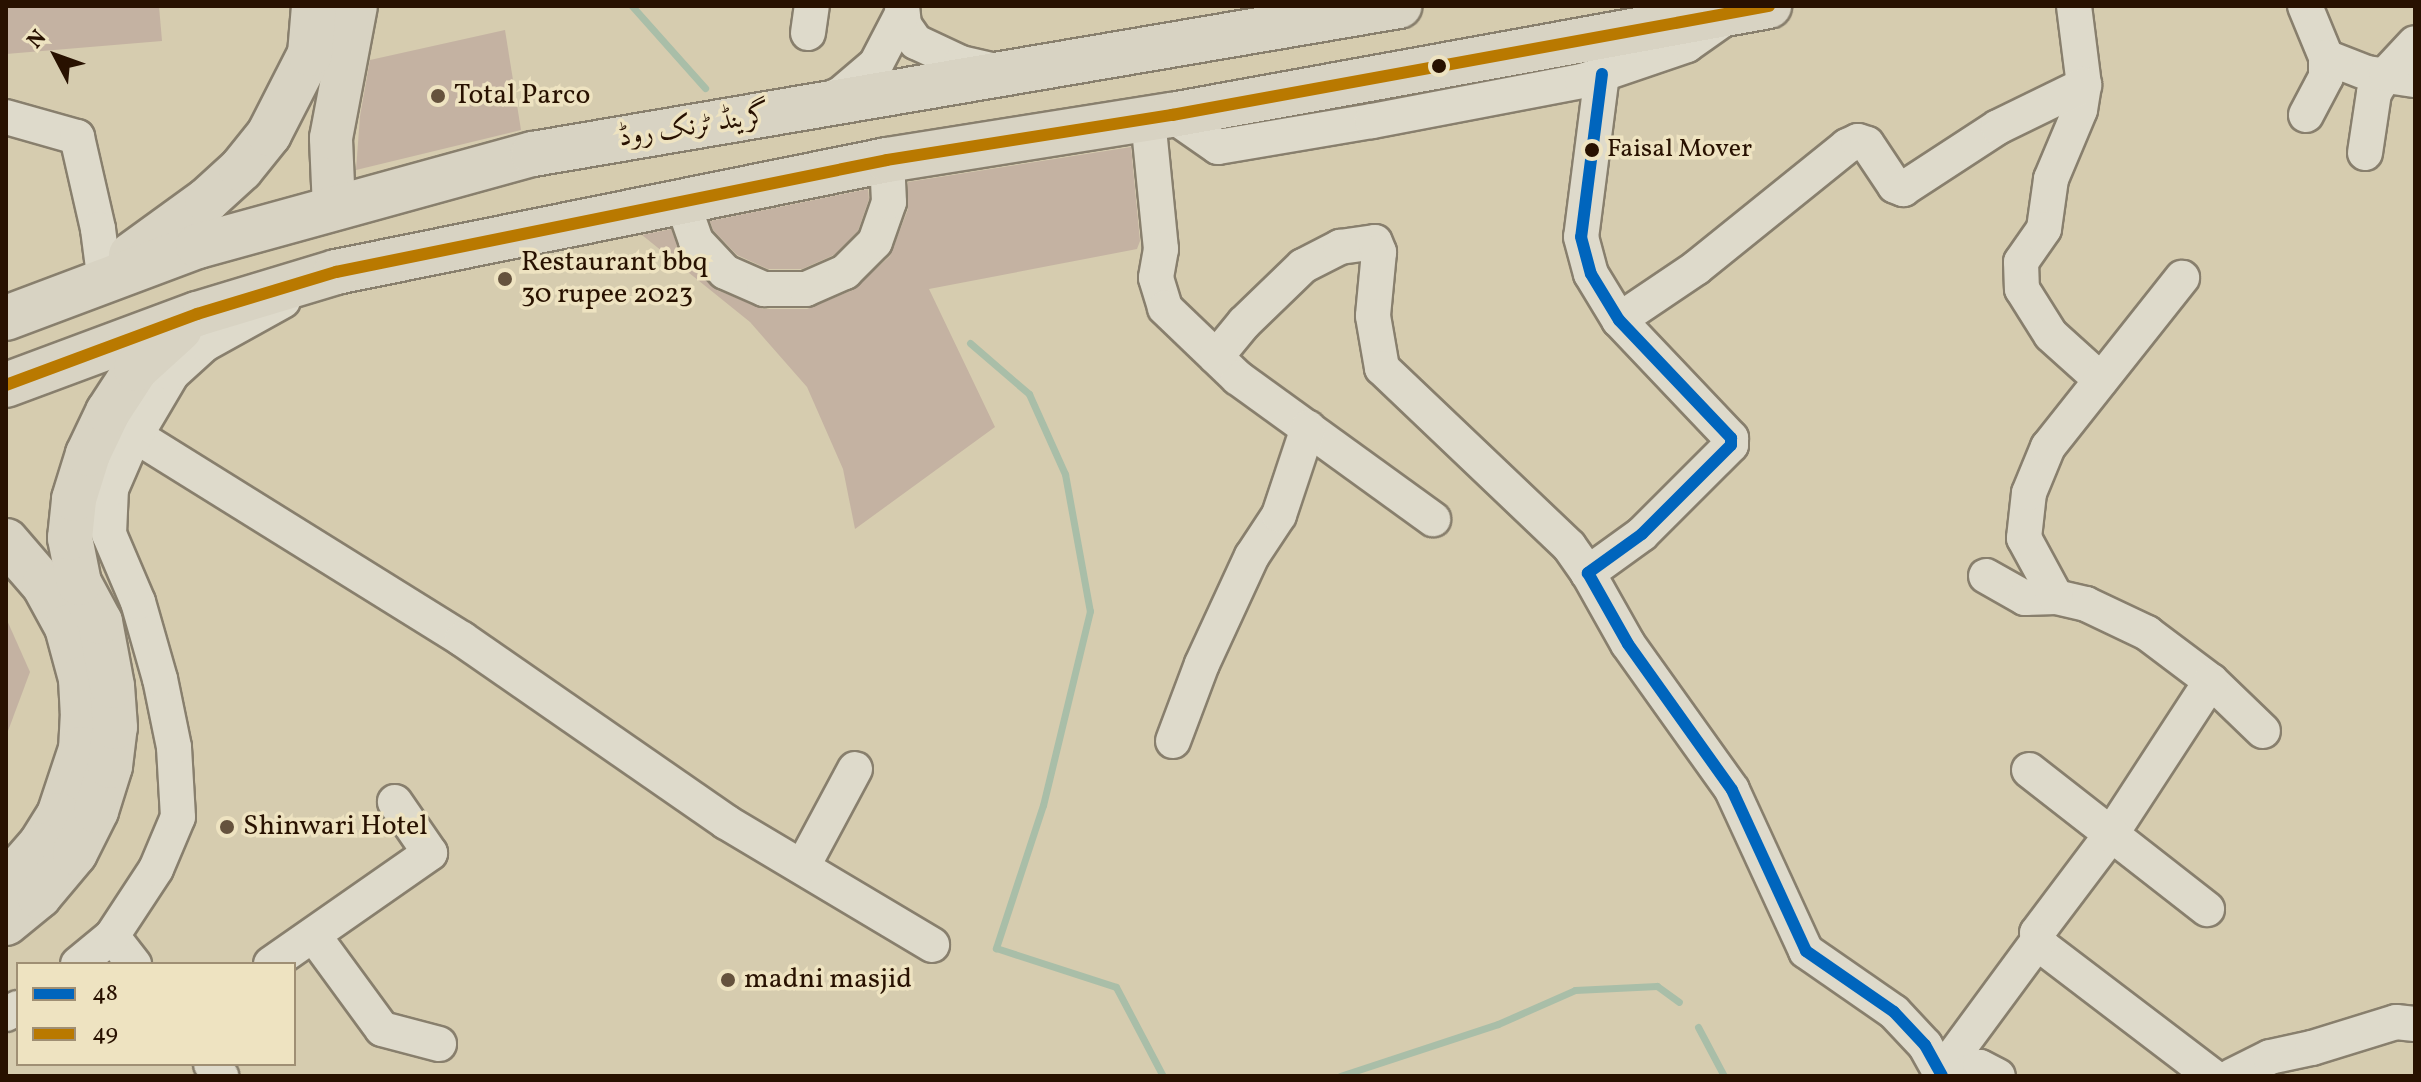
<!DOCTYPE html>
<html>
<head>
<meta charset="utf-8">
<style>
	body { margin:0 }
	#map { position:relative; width:2421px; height:1082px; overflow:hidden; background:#d6ccaf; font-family:Vollkorn,Amiri,serif }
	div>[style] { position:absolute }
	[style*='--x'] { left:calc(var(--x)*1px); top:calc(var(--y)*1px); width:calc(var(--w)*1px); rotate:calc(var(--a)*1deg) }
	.stream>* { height:7px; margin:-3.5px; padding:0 3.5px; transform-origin:3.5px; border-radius:3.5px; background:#a9bea8 }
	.building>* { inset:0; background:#c4b2a2 }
	.roads { filter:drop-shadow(2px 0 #887f6d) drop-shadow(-2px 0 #887f6d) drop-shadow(0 2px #887f6d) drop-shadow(0 -2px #887f6d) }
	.minor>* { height:34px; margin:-17px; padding:0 17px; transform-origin:17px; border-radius:17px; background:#dedacb }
	.major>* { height:42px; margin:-21px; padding:0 21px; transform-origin:21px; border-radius:21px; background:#d8d3c3 }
	.highway>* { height:44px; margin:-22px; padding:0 22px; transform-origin:22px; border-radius:22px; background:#d8d3c3 }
	.bus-1>* { height:12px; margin:-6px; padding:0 6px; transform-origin:6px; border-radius:6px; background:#0065bd }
	.bus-2>* { height:12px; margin:-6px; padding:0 6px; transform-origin:6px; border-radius:6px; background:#b97900 }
	.dots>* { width:22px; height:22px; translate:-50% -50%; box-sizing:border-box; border:4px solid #eee3c1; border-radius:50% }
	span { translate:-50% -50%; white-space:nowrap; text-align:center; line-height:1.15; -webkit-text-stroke:7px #eee3c1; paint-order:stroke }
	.bus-label { font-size:26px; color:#281100 }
	.left { translate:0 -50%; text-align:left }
	.poi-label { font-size:28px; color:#281100 }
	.street-label { font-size:28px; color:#281100 }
	.frame { position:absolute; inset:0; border:8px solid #281100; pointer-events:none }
	.legend { position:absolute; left:16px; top:962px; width:280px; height:104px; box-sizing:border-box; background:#eee3c1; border:2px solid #9f8f74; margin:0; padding:10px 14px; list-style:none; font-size:24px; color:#281100 }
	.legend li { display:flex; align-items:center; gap:16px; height:40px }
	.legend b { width:40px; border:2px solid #9f8f74 }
	.north { position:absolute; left:16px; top:16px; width:80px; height:80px; -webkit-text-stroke:6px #eee3c1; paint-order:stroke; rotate:311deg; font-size:22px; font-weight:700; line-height:32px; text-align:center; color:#281100 }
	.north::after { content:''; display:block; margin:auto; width:28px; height:36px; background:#281100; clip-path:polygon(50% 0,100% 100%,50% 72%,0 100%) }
</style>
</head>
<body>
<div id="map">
	<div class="stream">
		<i style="--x:632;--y:6;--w:110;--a:48.3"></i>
		<i style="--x:970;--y:343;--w:78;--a:40.8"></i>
		<i style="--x:1029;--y:394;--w:88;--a:65.8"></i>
		<i style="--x:1065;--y:474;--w:139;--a:79.7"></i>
		<i style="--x:1090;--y:611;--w:200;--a:103.6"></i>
		<i style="--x:1043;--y:805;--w:151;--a:108.2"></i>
		<i style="--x:996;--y:948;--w:126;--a:18"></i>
		<i style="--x:1116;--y:987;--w:101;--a:62.2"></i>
		<i style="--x:1698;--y:1027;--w:55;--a:62"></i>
		<i style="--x:1340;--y:1076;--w:166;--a:-18.2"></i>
		<i style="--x:1498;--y:1024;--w:84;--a:-23.8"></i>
		<i style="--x:1575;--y:990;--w:82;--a:-2.8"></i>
		<i style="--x:1657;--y:986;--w:27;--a:36"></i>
	</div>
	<div class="building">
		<i style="clip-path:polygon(6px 6px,159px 6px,162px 41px,6px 54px)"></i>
		<i style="clip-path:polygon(505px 30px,521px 130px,356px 170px,360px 116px,370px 60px)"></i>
		<i style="clip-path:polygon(1131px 147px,1140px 241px,1137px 249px,929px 289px,995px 427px,855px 529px,843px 469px,807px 387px,750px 322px,642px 235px,671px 229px,681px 254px,717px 290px,763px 309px,807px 309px,853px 290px,890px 256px,908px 209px,908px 182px)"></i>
		<i style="clip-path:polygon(868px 189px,869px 199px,858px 231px,834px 255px,802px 269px,768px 269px,737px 255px,713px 230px,710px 221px)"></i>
		<i style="clip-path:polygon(6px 618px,30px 672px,8px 731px,6px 731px)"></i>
	</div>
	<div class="roads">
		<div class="minor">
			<i style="--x:902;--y:6;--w:19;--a:84"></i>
			<i style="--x:904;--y:25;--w:21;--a:55"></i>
			<i style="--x:916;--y:42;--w:50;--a:25"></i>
			<i style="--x:961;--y:63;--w:37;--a:13"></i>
			<i style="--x:2074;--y:6;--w:80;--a:82.8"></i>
			<i style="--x:2084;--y:85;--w:25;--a:99"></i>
			<i style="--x:2080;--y:110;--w:75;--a:112.8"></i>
			<i style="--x:2051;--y:179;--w:50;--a:98"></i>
			<i style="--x:2044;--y:229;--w:40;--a:124.9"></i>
			<i style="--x:2021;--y:262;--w:27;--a:88"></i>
			<i style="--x:2022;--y:289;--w:54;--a:57.8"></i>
			<i style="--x:2051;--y:335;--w:67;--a:42"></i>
			<i style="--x:2305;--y:6;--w:55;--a:67.6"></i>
			<i style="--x:2326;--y:57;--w:20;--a:90"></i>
			<i style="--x:2326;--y:77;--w:43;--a:117.8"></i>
			<i style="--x:808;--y:33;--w:27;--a:-82"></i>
			<i style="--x:2326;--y:57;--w:44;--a:21.3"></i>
			<i style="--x:2367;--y:73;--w:49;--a:8.3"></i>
			<i style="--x:1602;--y:74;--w:164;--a:97.3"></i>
			<i style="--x:1581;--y:237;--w:38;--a:75"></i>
			<i style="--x:1591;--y:274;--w:54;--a:58.7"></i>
			<i style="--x:1619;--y:320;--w:163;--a:46.5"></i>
			<i style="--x:1731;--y:438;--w:7;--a:90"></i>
			<i style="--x:1731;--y:445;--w:126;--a:135"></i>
			<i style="--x:1642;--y:534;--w:67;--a:144.2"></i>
			<i style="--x:1588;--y:573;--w:81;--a:60.6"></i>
			<i style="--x:1628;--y:644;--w:179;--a:54.5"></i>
			<i style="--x:1732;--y:790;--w:177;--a:65.3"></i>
			<i style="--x:1806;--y:951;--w:107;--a:34.7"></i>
			<i style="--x:1894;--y:1012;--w:45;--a:46.8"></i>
			<i style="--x:1925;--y:1045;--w:35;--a:61"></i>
			<i style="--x:827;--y:100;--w:15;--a:-23"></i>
			<i style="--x:841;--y:94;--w:46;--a:-40.6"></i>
			<i style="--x:876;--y:64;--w:54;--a:-62.5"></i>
			<i style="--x:1172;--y:115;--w:56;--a:34.8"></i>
			<i style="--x:1218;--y:147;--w:156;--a:-9.6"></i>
			<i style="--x:1372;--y:121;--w:214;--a:-10.8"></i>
			<i style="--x:1582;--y:81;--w:111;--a:-18.9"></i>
			<i style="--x:1687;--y:45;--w:50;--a:-35.3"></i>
			<i style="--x:6;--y:117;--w:74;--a:15.7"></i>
			<i style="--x:77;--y:137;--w:94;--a:77.1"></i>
			<i style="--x:98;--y:229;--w:54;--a:82.6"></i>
			<i style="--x:1148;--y:119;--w:131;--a:84.3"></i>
			<i style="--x:1161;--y:249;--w:29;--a:100"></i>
			<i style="--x:1156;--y:278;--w:31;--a:73"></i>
			<i style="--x:1165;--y:308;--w:101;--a:43.8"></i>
			<i style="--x:1238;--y:378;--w:241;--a:35.9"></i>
			<i style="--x:2365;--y:153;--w:61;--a:-81.5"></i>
			<i style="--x:2374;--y:93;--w:22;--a:-58"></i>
			<i style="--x:2386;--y:74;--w:42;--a:-46.9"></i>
			<i style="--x:682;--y:201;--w:42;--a:70.7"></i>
			<i style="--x:696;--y:241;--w:42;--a:46.9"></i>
			<i style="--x:725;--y:272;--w:43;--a:23.6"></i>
			<i style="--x:764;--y:289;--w:42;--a:0"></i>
			<i style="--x:806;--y:289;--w:43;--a:-23.6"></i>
			<i style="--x:845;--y:272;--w:42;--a:-45"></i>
			<i style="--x:875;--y:242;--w:42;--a:-70.7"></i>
			<i style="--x:889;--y:202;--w:42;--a:-92.7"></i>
			<i style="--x:1619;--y:320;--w:93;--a:-34"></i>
			<i style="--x:1696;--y:268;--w:194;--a:-38.9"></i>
			<i style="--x:1847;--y:146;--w:12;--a:-24"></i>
			<i style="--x:1858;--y:141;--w:9;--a:18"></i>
			<i style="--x:1867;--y:144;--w:50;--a:56.3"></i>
			<i style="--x:1895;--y:186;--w:9;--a:21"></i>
			<i style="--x:1903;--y:189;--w:113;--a:-33.1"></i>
			<i style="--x:1998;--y:127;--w:96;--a:-26"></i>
			<i style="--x:1216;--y:357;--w:44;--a:-50.5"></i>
			<i style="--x:1244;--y:323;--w:82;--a:-44"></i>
			<i style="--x:1303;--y:266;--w:42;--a:-27.2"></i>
			<i style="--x:1340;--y:247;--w:35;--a:-8"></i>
			<i style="--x:1375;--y:242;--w:11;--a:68"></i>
			<i style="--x:1379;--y:252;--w:64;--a:95.4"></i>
			<i style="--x:1373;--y:316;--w:53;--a:80.2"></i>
			<i style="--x:1382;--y:368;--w:258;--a:43.6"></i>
			<i style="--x:1569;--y:546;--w:33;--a:55"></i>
			<i style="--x:136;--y:436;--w:384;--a:31.9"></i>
			<i style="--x:462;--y:639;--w:321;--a:34.7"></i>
			<i style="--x:726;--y:822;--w:240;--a:30.8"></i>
			<i style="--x:1986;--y:576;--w:45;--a:29.4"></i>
			<i style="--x:2025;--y:598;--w:31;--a:-2"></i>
			<i style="--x:2056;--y:597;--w:31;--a:13"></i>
			<i style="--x:2086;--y:604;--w:68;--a:25.4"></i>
			<i style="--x:2147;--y:633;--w:80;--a:36.9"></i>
			<i style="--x:2211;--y:681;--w:72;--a:43.9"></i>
			<i style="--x:2056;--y:597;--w:67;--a:-118.5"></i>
			<i style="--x:2024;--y:538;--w:45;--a:-83.7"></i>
			<i style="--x:2029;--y:493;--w:50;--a:-67.6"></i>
			<i style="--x:2048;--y:447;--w:216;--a:-51.6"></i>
			<i style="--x:2211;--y:681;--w:185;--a:123.1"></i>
			<i style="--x:2110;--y:836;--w:121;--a:127"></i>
			<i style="--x:2037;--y:933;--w:8;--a:83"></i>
			<i style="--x:2038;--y:941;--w:9;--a:49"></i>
			<i style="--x:2044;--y:948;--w:211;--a:37.3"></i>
			<i style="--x:1173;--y:741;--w:82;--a:-69.4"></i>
			<i style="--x:1202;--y:664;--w:119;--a:-65.2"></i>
			<i style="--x:1252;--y:556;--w:49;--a:-56.6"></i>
			<i style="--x:1279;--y:515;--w:92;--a:-71.6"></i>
			<i style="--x:2029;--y:770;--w:226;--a:38"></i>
			<i style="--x:803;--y:866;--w:110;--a:-61.8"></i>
			<i style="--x:112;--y:936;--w:36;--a:52"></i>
			<i style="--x:314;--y:936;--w:115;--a:53.8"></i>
			<i style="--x:382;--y:1029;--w:59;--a:14.7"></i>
			<i style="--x:78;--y:964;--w:44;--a:-39.5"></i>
			<i style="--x:112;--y:936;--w:80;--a:-56.7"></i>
			<i style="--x:156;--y:869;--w:56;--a:-67.1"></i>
			<i style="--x:178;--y:817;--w:70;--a:-93.3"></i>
			<i style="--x:174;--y:747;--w:69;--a:-101.6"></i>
			<i style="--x:160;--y:679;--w:80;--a:-105.9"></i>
			<i style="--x:138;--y:602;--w:74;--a:-113.1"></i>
			<i style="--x:109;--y:534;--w:45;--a:-87.5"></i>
			<i style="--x:111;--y:489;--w:48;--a:-66.6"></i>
			<i style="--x:130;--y:445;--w:82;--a:-59.4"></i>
			<i style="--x:172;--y:374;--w:45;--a:-42.3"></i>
			<i style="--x:205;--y:344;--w:89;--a:-28.9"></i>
			<i style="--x:271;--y:964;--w:194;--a:-34.9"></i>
			<i style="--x:430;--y:853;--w:62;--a:-124.5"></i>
			<i style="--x:6;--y:1014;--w:13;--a:-27"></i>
			<i style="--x:211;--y:1064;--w:16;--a:50"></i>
			<i style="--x:1940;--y:1074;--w:165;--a:-53.6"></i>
			<i style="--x:1961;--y:1076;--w:21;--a:-25"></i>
			<i style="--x:1980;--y:1067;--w:20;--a:27"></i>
			<i style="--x:2232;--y:1076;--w:42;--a:-26.6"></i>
			<i style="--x:2270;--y:1057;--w:43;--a:-12.1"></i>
			<i style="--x:2312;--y:1048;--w:88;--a:-17.2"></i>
			<i style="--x:2396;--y:1022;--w:19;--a:6"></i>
		</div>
		<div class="major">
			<i style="--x:334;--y:208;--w:70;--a:-92.5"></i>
			<i style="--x:331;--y:138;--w:134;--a:-79.3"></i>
		</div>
		<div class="highway">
			<i style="--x:131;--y:255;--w:94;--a:-35.9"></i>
			<i style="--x:207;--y:200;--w:46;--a:-42.4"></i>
			<i style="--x:241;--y:169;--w:45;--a:-51.3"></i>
			<i style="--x:269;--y:134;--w:90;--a:-62.9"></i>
			<i style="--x:310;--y:54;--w:48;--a:-85.2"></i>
			<i style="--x:6;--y:318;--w:205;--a:-20.6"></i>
			<i style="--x:198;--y:246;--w:347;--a:-15.4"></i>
			<i style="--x:533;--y:154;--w:879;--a:-9.7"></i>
			<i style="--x:6;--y:385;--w:204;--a:-20.4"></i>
			<i style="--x:197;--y:314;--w:145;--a:-16.8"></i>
			<i style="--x:336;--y:272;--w:562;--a:-11.49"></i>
			<i style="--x:887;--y:160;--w:289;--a:-9"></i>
			<i style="--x:1172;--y:115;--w:607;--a:-10.35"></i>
			<i style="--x:6;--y:541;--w:58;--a:49.2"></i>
			<i style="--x:44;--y:585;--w:48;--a:61.3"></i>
			<i style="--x:67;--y:627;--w:54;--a:74.9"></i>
			<i style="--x:81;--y:679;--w:33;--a:87"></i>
			<i style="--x:83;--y:712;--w:37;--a:93"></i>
			<i style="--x:81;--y:749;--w:70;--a:108.4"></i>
			<i style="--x:59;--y:815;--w:36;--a:122"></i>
			<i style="--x:40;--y:845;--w:52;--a:131.1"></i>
			<i style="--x:6;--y:923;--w:43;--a:-39.3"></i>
			<i style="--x:39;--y:896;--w:56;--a:-50.1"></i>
			<i style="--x:75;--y:853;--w:47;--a:-63.4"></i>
			<i style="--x:96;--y:811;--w:47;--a:-72.7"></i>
			<i style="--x:110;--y:766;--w:39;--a:-83"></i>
			<i style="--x:115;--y:727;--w:41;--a:-94.2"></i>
			<i style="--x:112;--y:686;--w:65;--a:-100.6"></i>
			<i style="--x:100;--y:622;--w:44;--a:-118.3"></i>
			<i style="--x:79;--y:583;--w:46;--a:-101.3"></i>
			<i style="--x:70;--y:538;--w:39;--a:-84"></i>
			<i style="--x:74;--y:499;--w:47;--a:-72.7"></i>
			<i style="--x:88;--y:454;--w:47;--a:-64.5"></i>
			<i style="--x:108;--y:412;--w:51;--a:-56.9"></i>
			<i style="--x:136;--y:369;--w:59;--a:-42.3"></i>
		</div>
	</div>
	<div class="bus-1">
		<i style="--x:1602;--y:74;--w:164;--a:97.3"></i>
		<i style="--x:1581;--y:237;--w:38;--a:75"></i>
		<i style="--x:1591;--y:274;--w:54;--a:58.7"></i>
		<i style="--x:1619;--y:320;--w:163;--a:46.5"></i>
		<i style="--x:1731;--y:438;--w:7;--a:90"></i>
		<i style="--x:1731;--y:445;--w:126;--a:135"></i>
		<i style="--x:1642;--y:534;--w:67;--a:144.2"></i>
		<i style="--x:1588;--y:573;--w:81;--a:60.6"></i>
		<i style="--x:1628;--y:644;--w:179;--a:54.5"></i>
		<i style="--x:1732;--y:790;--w:177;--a:65.3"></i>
		<i style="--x:1806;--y:951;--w:107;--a:34.7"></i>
		<i style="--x:1894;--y:1012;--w:45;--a:46.8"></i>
		<i style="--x:1925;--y:1045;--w:35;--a:61"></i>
	</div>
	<div class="bus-2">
		<i style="--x:6;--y:385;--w:204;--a:-20.4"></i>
		<i style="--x:197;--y:314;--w:145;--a:-16.8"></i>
		<i style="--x:336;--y:272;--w:562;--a:-11.49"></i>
		<i style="--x:887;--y:160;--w:289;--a:-9"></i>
		<i style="--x:1172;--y:115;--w:607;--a:-10.35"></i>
	</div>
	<div class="dots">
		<i style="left:1439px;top:66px;background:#281100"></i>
		<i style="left:438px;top:96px;background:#65523d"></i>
		<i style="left:1592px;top:150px;background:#281100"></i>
		<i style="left:505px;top:279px;background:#65523d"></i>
		<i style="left:227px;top:827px;background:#65523d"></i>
		<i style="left:728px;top:980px;background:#65523d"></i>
	</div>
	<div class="bus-label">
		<span class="left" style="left:1607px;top:150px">Faisal Mover</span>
	</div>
	<div class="poi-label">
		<span class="left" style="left:454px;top:96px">Total Parco</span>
		<span class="left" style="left:521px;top:279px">Restaurant bbq<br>30 rupee 2023</span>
		<span class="left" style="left:243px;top:827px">Shinwari Hotel</span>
		<span class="left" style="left:744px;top:980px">madni masjid</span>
	</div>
	<div class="street-label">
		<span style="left:694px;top:127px;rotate:-9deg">گرینڈ ٹرنک روڈ</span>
	</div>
	<div class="frame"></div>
	<ul class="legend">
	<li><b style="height:10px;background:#0065bd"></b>48</li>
	<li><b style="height:10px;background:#b97900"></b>49</li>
	</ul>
	<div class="north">N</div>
</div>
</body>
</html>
